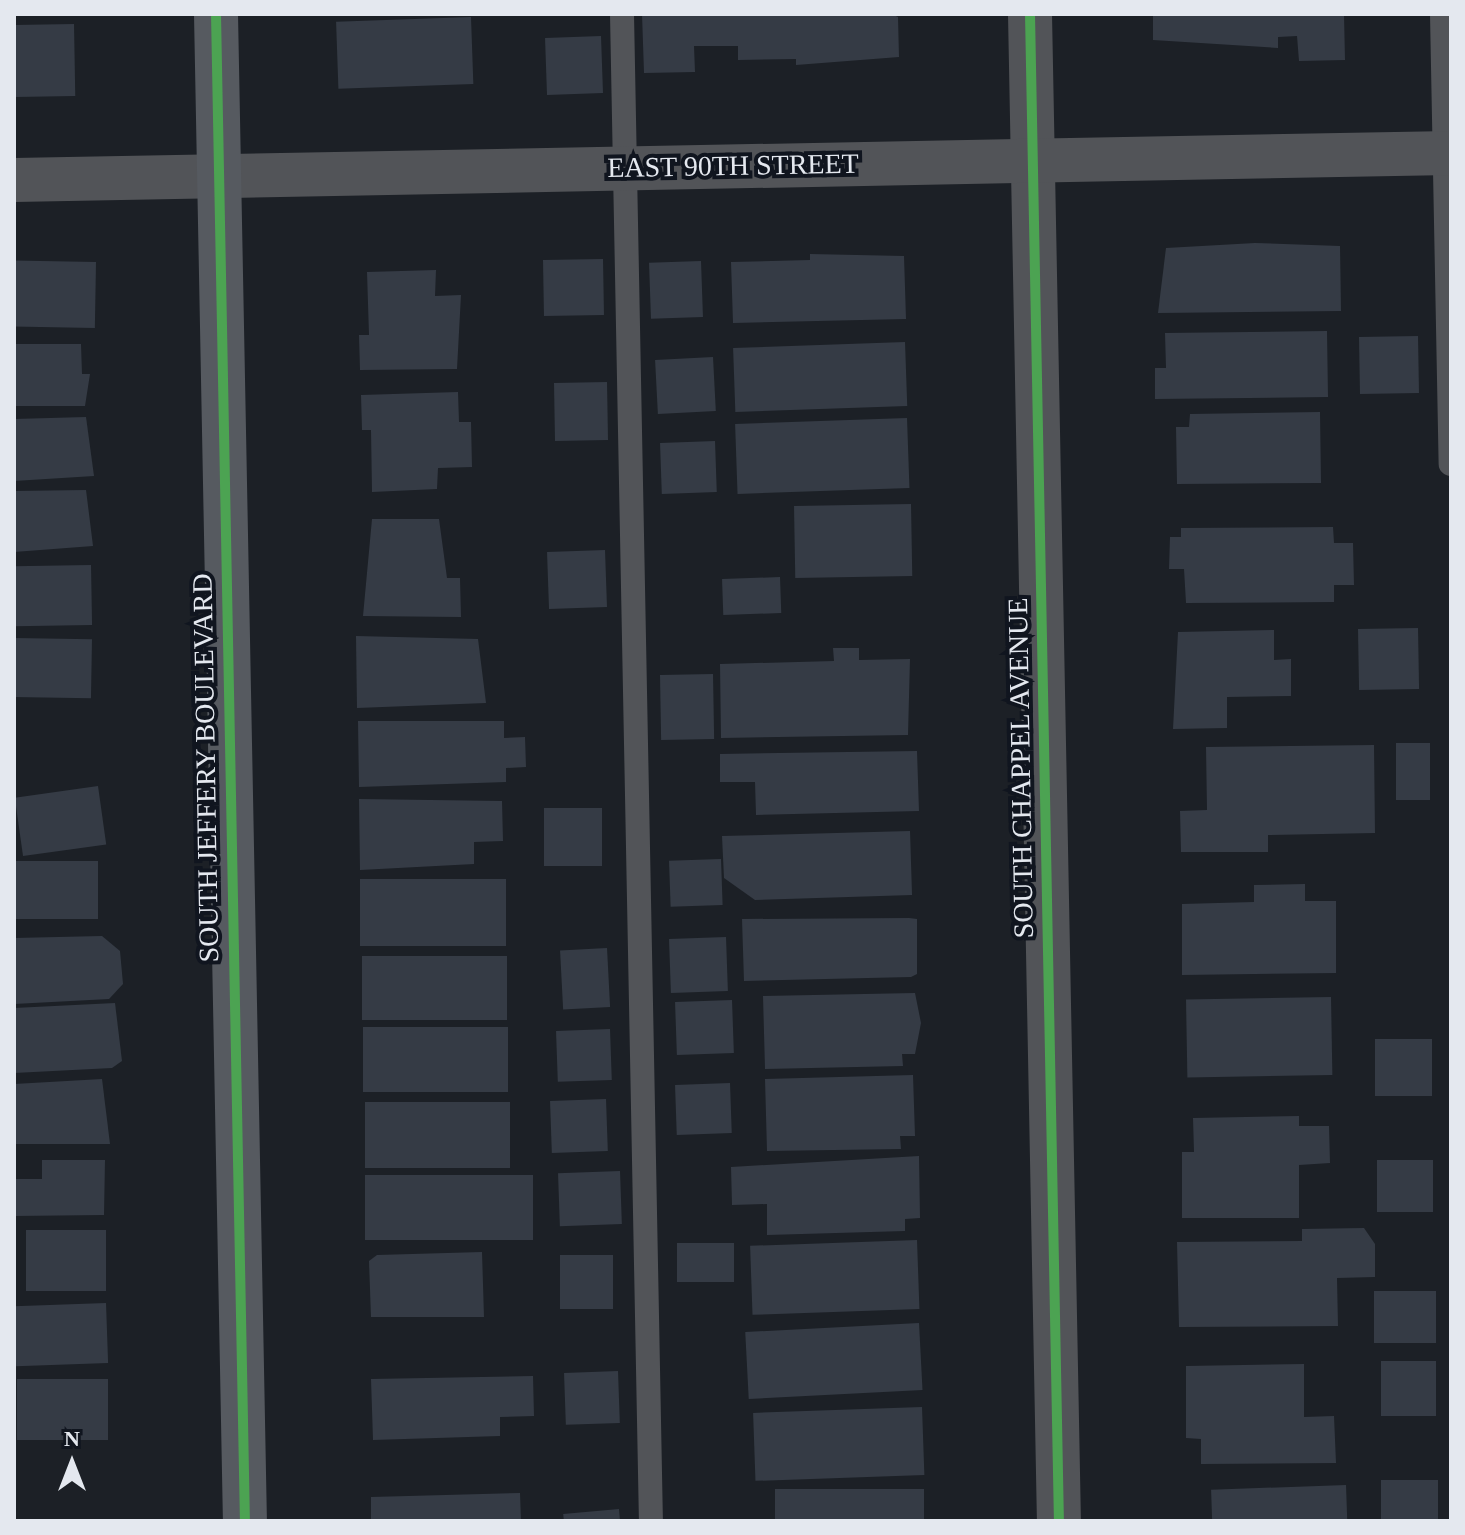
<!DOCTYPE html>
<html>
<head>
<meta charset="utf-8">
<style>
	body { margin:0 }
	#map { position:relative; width:1465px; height:1535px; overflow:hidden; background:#1c2026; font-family:"Times New Roman",serif }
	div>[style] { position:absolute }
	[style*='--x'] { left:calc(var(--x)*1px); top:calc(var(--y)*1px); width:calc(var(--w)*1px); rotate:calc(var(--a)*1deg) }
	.building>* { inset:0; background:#353b45; transform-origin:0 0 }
	.service>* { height:24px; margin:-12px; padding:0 12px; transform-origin:12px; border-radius:12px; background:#525458 }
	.minor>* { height:44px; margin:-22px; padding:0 22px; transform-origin:22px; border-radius:22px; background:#525458 }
	.secondary>* { height:44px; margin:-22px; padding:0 22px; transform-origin:22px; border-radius:22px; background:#565a60 }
	.cycleway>* { height:10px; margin:-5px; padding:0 5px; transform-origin:5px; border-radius:5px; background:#4ca352 }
	span { translate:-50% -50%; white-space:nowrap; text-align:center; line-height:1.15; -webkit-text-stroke:8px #10151f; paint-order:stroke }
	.street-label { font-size:28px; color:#e4e8ef }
	.frame { position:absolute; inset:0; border:16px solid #e4e8ef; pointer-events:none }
	.north { position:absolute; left:32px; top:1423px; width:80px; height:80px; -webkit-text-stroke:6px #10151f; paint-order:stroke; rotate:0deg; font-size:22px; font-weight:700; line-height:32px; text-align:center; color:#e4e8ef }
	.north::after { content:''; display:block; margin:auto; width:28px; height:36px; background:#e4e8ef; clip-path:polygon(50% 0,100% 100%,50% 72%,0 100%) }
</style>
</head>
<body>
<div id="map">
	<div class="building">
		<i style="clip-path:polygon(642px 14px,891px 14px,898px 17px,899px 57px,796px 65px,796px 59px,738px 60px,738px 46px,694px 46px,695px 72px,644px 73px)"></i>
		<i style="clip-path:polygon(1153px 14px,1344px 14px,1345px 60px,1299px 61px,1297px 36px,1278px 37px,1278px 48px,1153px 40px)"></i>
		<i style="left:471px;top:17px;width:67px;height:135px;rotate:88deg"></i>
		<i style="left:74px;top:24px;width:72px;height:60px;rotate:89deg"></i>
		<i style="left:601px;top:36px;width:57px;height:56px;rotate:88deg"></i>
		<i style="clip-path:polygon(1255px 243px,1340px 246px,1341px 311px,1158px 313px,1166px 248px)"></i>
		<i style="clip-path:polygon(810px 254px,904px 256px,906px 319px,733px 323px,731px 262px,810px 260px)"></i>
		<i style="left:603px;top:259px;width:56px;height:60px;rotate:89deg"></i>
		<i style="left:701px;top:261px;width:56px;height:52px;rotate:88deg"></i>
		<i style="left:96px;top:262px;width:66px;height:82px;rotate:91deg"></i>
		<i style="clip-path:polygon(436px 270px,435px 296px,461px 295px,457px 369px,360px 370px,359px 335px,369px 335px,367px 272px)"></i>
		<i style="clip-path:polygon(1327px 331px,1328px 397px,1155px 399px,1155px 368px,1166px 368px,1165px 333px)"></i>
		<i style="left:1418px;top:336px;width:57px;height:59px;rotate:89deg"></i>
		<i style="left:905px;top:342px;width:64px;height:172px;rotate:88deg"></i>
		<i style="clip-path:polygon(14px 344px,81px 344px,82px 374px,90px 374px,85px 406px,14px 406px)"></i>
		<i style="left:713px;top:357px;width:54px;height:58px;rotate:87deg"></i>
		<i style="left:607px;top:382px;width:58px;height:53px;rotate:89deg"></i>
		<i style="clip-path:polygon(458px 392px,459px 422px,471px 422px,472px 467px,438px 468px,437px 489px,372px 492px,371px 430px,362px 430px,361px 395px)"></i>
		<i style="clip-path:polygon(1320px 412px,1321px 483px,1177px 484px,1176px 427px,1189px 427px,1190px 414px)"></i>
		<i style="clip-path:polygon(86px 417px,94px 476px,14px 481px,14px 419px)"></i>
		<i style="left:907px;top:418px;width:70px;height:172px;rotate:88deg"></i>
		<i style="left:715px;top:441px;width:51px;height:55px;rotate:88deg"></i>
		<i style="clip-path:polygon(86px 490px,93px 546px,14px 552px,14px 491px)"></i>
		<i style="left:911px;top:504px;width:72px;height:117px;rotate:89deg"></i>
		<i style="clip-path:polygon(372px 519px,439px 519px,447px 578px,460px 578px,461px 617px,363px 616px)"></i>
		<i style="clip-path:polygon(1333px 527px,1334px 543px,1353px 543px,1354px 585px,1334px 585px,1334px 602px,1186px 603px,1184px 569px,1169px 569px,1170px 537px,1181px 537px,1181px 528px)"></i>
		<i style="left:605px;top:550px;width:57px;height:58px;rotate:88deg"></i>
		<i style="left:91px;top:565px;width:60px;height:77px;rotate:89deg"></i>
		<i style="left:780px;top:577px;width:36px;height:58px;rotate:88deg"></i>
		<i style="left:1418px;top:628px;width:61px;height:60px;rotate:89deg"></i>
		<i style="clip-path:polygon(1274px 630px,1274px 660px,1291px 659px,1291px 696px,1227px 697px,1227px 728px,1173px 729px,1178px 632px)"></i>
		<i style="clip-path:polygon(356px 636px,478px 639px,486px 703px,357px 708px)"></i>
		<i style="left:14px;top:638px;width:78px;height:59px;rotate:1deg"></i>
		<i style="clip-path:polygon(833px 648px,859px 648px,859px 660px,910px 659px,908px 735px,721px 738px,720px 664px,834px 661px)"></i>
		<i style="left:713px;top:674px;width:65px;height:53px;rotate:89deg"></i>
		<i style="clip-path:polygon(358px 721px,504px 721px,504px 738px,525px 737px,526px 767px,506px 768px,506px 782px,359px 787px)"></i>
		<i style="left:1396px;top:743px;width:34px;height:57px"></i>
		<i style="clip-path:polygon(1374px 745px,1375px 833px,1268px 835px,1268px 852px,1181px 852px,1180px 811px,1207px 810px,1206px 747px)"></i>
		<i style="clip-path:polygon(917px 751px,919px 811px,756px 815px,755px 782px,720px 782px,720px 754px)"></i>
		<i style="left:98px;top:786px;width:59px;height:84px;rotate:82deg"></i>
		<i style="clip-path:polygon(359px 799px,502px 801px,503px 841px,474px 842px,474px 864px,360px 870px)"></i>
		<i style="left:544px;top:808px;width:58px;height:58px"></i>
		<i style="clip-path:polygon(910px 831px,912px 895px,755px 900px,724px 878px,722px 836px)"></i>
		<i style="left:721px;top:859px;width:46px;height:52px;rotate:88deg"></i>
		<i style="left:98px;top:861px;width:58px;height:84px;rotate:90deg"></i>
		<i style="left:360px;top:879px;width:146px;height:67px"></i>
		<i style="clip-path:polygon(1305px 884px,1305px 901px,1336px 901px,1336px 973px,1182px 975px,1182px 904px,1254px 902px,1254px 885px)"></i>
		<i style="clip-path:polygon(909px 918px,917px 919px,917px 974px,911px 977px,744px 981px,742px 919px)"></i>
		<i style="clip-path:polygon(102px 936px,120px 951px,123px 984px,109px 999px,14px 1004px,14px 938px)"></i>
		<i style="left:726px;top:937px;width:54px;height:57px;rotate:88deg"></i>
		<i style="left:607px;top:948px;width:59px;height:47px;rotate:87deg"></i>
		<i style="left:362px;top:956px;width:145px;height:64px"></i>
		<i style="clip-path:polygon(915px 993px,921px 1023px,915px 1054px,902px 1054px,903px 1066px,765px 1069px,763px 996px)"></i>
		<i style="left:1331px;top:997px;width:78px;height:145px;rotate:89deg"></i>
		<i style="left:732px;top:1000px;width:53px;height:57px;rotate:88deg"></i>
		<i style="clip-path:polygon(115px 1003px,122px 1061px,112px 1068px,14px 1073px,14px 1008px)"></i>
		<i style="left:363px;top:1027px;width:145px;height:65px"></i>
		<i style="left:610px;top:1029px;width:51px;height:54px;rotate:88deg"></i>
		<i style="left:1375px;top:1039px;width:57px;height:57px"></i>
		<i style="clip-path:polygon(913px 1075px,915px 1136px,900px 1136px,901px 1149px,767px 1151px,765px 1079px)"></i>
		<i style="clip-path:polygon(102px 1079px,110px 1144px,14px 1144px,14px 1084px)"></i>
		<i style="left:730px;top:1083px;width:50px;height:55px;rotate:88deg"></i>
		<i style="left:606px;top:1099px;width:52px;height:56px;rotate:88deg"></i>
		<i style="left:365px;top:1102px;width:145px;height:66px"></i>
		<i style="clip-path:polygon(1299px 1116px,1299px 1126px,1329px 1126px,1330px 1163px,1299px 1165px,1299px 1218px,1182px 1218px,1182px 1152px,1194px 1152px,1193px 1118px)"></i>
		<i style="clip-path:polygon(919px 1156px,920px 1218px,905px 1219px,905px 1231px,767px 1235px,767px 1204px,732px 1205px,731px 1167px)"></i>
		<i style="clip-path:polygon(42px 1160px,105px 1160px,104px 1215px,14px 1216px,14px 1179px,42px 1179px)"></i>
		<i style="left:1377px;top:1160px;width:56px;height:52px"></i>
		<i style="left:620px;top:1171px;width:53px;height:62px;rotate:88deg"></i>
		<i style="left:365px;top:1175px;width:168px;height:65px"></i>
		<i style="clip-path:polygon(1364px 1228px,1375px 1244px,1375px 1277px,1337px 1278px,1338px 1326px,1179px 1327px,1177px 1242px,1302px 1241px,1302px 1229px)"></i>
		<i style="left:106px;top:1230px;width:61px;height:80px;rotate:90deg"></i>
		<i style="left:917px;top:1240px;width:69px;height:167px;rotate:88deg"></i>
		<i style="left:734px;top:1243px;width:39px;height:57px;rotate:90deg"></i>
		<i style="clip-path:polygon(482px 1252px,484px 1317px,371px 1317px,369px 1261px,377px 1255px)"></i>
		<i style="left:613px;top:1255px;width:54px;height:53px;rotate:90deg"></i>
		<i style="left:1374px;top:1291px;width:62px;height:52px"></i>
		<i style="left:106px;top:1303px;width:60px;height:92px;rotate:88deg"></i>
		<i style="left:919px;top:1323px;width:67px;height:174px;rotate:87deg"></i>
		<i style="left:1381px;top:1361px;width:55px;height:55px"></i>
		<i style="clip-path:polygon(1304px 1364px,1304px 1417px,1334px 1416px,1336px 1463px,1201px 1464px,1201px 1439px,1186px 1438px,1186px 1366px)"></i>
		<i style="left:618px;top:1371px;width:52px;height:54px;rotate:88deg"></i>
		<i style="clip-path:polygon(533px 1376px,534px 1416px,500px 1417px,500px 1436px,373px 1440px,371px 1379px)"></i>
		<i style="left:17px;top:1379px;width:91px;height:61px"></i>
		<i style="left:922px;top:1407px;width:68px;height:169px;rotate:88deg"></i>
		<i style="left:1438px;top:1480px;width:41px;height:57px;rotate:90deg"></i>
		<i style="left:1346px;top:1485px;width:36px;height:135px;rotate:88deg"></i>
		<i style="left:924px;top:1489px;width:32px;height:149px;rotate:90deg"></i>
		<i style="clip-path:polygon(520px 1493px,521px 1521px,371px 1521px,371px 1497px)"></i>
		<i style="left:619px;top:1509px;width:12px;height:56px;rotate:85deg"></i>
	</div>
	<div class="service">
		<i style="--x:622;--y:14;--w:1507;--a:88.9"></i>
		<i style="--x:1442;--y:14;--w:450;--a:88.9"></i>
	</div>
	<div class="minor">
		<i style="--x:1030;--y:14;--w:1507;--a:88.9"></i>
		<i style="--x:14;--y:180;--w:1437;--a:-1.08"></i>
	</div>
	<div class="secondary">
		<i style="--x:216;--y:14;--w:1507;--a:88.9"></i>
	</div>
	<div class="cycleway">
		<i style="--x:216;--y:14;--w:1507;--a:88.9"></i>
		<i style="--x:1030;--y:14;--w:1507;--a:88.9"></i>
	</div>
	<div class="street-label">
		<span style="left:733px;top:166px;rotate:-1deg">EAST 90TH STREET</span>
		<span style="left:206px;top:768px;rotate:-91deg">SOUTH JEFFERY BOULEVARD</span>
		<span style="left:1021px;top:768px;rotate:-91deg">SOUTH CHAPPEL AVENUE</span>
	</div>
	<div class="frame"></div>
	<div class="north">N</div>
</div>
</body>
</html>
